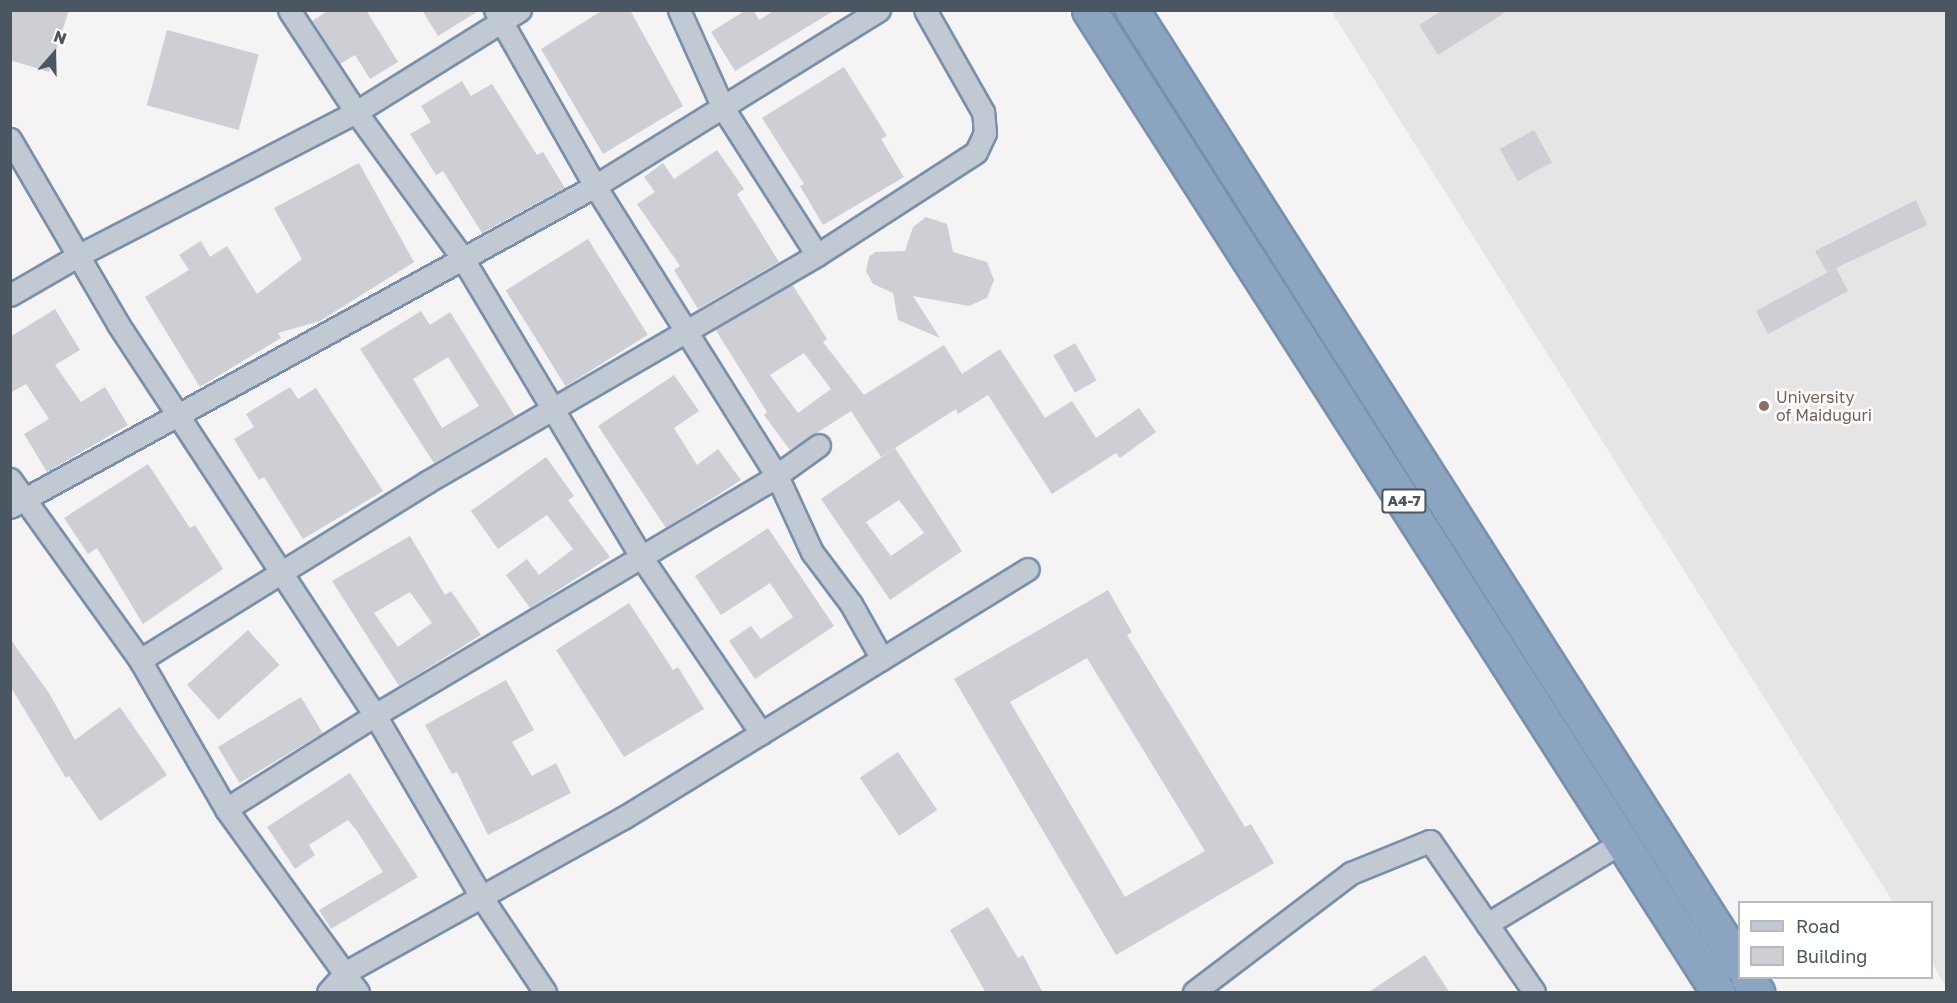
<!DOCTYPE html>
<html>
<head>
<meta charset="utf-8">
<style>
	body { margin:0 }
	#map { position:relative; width:1957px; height:1003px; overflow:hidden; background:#f5f3f3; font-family:"Golos Text",sans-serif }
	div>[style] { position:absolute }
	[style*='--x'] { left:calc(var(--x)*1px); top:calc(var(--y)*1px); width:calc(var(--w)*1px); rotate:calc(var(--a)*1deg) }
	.education>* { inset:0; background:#e6e4e5 }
	.building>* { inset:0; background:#cdcfd5; transform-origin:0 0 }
	.roads { filter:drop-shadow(2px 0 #7690ad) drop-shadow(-2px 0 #7690ad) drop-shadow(0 2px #7690ad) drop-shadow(0 -2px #7690ad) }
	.street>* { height:21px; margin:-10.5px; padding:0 10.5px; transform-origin:10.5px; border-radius:10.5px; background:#c1cad2 }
	.highway>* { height:33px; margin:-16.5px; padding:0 16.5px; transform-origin:16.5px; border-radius:16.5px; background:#8ba5c1 }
	.dots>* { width:16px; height:16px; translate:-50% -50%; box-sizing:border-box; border:3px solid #fff; border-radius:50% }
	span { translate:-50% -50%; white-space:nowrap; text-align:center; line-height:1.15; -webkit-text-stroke:5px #fff; paint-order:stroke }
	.shield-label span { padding:2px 4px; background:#fff; border:2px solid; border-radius:4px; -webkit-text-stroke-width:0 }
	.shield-label { font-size:15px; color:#4a5661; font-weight:700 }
	.education-label { font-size:16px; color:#785e54 }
	.left { translate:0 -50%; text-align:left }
	.frame { position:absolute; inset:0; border:12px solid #4a5661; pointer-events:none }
	.legend { position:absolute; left:1738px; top:901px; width:195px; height:78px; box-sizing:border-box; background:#fff; border:2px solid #b7bbc0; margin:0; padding:8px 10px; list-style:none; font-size:18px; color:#4a5661 }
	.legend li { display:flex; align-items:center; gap:12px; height:30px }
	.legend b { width:30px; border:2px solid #b7bbc0 }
	.north { position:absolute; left:24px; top:24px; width:60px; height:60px; -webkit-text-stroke:4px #fff; paint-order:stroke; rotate:20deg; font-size:16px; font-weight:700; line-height:24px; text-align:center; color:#4a5661 }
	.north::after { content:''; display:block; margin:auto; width:21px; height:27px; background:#4a5661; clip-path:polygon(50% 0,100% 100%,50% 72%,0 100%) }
</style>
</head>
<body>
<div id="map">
	<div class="education">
		<i style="clip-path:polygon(1331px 11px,1946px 11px,1946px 987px,1932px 963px,1932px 902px,1893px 902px)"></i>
	</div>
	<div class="building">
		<i style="clip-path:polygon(10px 10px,69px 10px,49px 72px,10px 60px)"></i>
		<i style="clip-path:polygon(329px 10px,366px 10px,398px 62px,370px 79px,355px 55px,340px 64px,312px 21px)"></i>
		<i style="clip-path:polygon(422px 10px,480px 10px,438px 36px)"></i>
		<i style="clip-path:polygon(603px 10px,630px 10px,683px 106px,603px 154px,541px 49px)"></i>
		<i style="clip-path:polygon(746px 10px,753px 10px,759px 20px,775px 10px,835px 10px,735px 71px,711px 32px)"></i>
		<i style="clip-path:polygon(1443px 10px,1509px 10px,1438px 55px,1419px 25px)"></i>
		<i style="left:167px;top:30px;width:95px;height:78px;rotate:15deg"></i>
		<i style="clip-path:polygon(844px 67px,887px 136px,881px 139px,904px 177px,823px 225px,800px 186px,804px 184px,762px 118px)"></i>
		<i style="clip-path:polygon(462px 81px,471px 96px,492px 84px,537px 155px,543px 152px,565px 188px,482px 233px,443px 171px,436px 175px,410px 134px,431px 122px,421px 106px)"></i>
		<i style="left:1534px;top:130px;width:37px;height:39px;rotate:61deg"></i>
		<i style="clip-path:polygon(717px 150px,744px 189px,737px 194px,779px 262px,698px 309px,674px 270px,680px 266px,637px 204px,655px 192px,644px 177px,663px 163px,674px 179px)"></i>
		<i style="clip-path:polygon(359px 163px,414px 262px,320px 321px,278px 333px,281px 338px,200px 387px,145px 297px,189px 270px,179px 255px,201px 241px,210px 257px,227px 246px,257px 294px,302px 259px,274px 208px)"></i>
		<i style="clip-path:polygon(1916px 200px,1927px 225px,1836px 268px,1848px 291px,1768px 334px,1756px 311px,1832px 270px,1827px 272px,1815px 251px)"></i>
		<i style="clip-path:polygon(926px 217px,947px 224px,953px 252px,987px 262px,994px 280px,987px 298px,969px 306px,913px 296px,940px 338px,898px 320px,893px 293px,873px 284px,866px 271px,869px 257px,875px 252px,905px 251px,913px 227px)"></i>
		<i style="left:588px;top:239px;width:113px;height:97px;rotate:58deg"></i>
		<i style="clip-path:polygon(evenodd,792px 284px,827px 339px,823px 342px,864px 395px,944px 345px,962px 374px,1000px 349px,1045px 418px,1072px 401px,1096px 438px,1139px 408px,1156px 432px,1120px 458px,1116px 453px,1052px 494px,988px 395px,958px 414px,956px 409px,881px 457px,851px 411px,790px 450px,764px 415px,767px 412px,715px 329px,792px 284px,804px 353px,831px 389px,798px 413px,770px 375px,804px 353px)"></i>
		<i style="clip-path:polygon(55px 309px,80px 350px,55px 365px,81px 402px,105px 387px,128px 425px,47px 472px,24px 434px,49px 419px,26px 384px,10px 393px,10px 337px)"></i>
		<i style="clip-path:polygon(evenodd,421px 311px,430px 325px,450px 312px,515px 416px,434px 463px,360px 349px,421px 311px,448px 357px,479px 406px,442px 428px,413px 379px,448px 357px)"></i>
		<i style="left:1075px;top:343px;width:43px;height:25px;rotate:60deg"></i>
		<i style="clip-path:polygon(674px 375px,699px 411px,674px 428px,697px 465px,718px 449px,741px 480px,666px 528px,598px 426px)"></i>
		<i style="clip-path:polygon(290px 387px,298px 399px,316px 388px,383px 491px,303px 539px,264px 477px,259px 480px,234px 439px,254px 427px,246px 414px)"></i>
		<i style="clip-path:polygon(evenodd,895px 448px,962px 551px,890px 600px,821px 499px,895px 448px,899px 500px,924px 533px,891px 556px,866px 522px,899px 500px)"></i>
		<i style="clip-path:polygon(546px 457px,574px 496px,568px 500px,610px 557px,530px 608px,506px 575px,527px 559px,539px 575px,573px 549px,547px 515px,498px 549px,471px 511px)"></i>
		<i style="clip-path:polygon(148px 464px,190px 528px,195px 525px,223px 569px,143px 624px,97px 548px,88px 554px,64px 518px)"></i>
		<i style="clip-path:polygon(768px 528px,834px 626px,755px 679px,729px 641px,751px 626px,761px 639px,793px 617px,770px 583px,721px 615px,695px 576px)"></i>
		<i style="clip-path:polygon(evenodd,410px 536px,445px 595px,451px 591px,481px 635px,399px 686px,332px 581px,410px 536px,410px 592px,432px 623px,398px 647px,374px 613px,410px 592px)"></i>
		<i style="clip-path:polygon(evenodd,1108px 590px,1132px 632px,1127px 635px,1245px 827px,1251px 824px,1274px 863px,1116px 955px,954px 679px,1108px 590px,1087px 658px,1205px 851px,1125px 897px,1010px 702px,1087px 658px)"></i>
		<i style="clip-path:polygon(629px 603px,673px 670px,678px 667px,704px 709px,624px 757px,556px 650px)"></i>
		<i style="left:248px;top:630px;width:47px;height:82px;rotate:48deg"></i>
		<i style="clip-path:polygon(10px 639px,49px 693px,75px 740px,120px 707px,167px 775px,100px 821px,69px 776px,66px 778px,10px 686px)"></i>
		<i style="clip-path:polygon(506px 680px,534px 730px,512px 742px,532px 776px,556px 763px,571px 793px,488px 835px,457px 772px,452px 774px,425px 725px)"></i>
		<i style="left:301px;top:697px;width:42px;height:97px;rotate:59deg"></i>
		<i style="left:898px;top:752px;width:70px;height:46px;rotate:56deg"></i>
		<i style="clip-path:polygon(350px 773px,418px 877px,331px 929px,319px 910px,383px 872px,357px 831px,348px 820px,309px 845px,315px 855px,295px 869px,267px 827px)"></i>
		<i style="clip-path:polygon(988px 907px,1018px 958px,1023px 955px,1043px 993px,986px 993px,950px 930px)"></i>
		<i style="clip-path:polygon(1425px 955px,1450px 993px,1367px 993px)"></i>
	</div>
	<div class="roads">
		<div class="street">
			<i style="--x:289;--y:10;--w:122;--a:56.7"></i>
			<i style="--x:356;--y:112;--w:182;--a:53.9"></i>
			<i style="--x:463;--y:259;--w:348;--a:59.1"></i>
			<i style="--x:642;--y:558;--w:212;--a:55.8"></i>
			<i style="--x:495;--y:10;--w:202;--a:60.4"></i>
			<i style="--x:595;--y:186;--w:342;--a:57.9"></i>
			<i style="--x:777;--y:476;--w:84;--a:65.3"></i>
			<i style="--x:812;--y:552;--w:65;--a:53.1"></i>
			<i style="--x:851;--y:604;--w:63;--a:60.6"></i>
			<i style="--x:679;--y:10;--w:107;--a:65.8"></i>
			<i style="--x:723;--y:108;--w:174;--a:57.4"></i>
			<i style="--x:10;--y:139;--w:214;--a:59.7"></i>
			<i style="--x:118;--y:324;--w:468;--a:56.7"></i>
			<i style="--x:375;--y:715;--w:208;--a:59.7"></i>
			<i style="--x:480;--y:895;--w:117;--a:56.2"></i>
			<i style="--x:10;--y:295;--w:82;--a:-30"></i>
			<i style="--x:81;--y:254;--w:309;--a:-27.3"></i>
			<i style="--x:356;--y:112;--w:193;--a:-31.9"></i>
			<i style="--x:10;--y:479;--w:223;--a:54.3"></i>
			<i style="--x:140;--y:660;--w:172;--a:60"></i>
			<i style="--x:226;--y:809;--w:226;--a:54.2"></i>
			<i style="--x:10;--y:507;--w:667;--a:-28.75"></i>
			<i style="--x:595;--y:186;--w:334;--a:-31.8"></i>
			<i style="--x:140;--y:660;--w:338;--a:-31.8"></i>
			<i style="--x:427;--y:482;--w:451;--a:-30.2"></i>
			<i style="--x:817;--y:255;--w:189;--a:-32.9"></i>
			<i style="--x:976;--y:152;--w:21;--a:-65"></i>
			<i style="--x:985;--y:133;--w:21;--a:-95"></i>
			<i style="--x:983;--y:112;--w:117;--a:-119.6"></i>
			<i style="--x:226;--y:809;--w:176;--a:-32.2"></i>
			<i style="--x:375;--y:715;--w:455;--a:-30.7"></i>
			<i style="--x:766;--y:483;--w:65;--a:-35.6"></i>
			<i style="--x:1487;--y:924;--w:158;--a:-31.3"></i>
			<i style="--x:328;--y:992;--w:27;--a:-48"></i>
			<i style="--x:346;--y:972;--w:317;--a:-29.1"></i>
			<i style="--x:623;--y:818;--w:475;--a:-31.6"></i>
			<i style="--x:1194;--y:992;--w:197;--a:-37.2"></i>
			<i style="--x:1351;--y:873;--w:85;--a:-22.1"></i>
			<i style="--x:1430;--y:841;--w:183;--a:55.4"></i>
		</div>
		<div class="highway">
			<i style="--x:1089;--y:10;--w:1166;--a:57.36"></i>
			<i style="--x:1132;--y:10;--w:1132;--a:57.52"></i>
			<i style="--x:1748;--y:978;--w:17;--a:57"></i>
		</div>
	</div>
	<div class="dots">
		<i style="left:1764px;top:406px;background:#8d6e63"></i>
	</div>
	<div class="shield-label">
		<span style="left:1404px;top:501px">A4-7</span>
	</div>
	<div class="education-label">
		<span class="left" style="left:1776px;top:406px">University<br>of Maiduguri</span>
	</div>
	<div class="frame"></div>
	<ul class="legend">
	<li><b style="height:8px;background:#c1cad2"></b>Road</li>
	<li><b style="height:16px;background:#cdcfd5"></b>Building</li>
	</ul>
	<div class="north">N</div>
</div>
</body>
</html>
